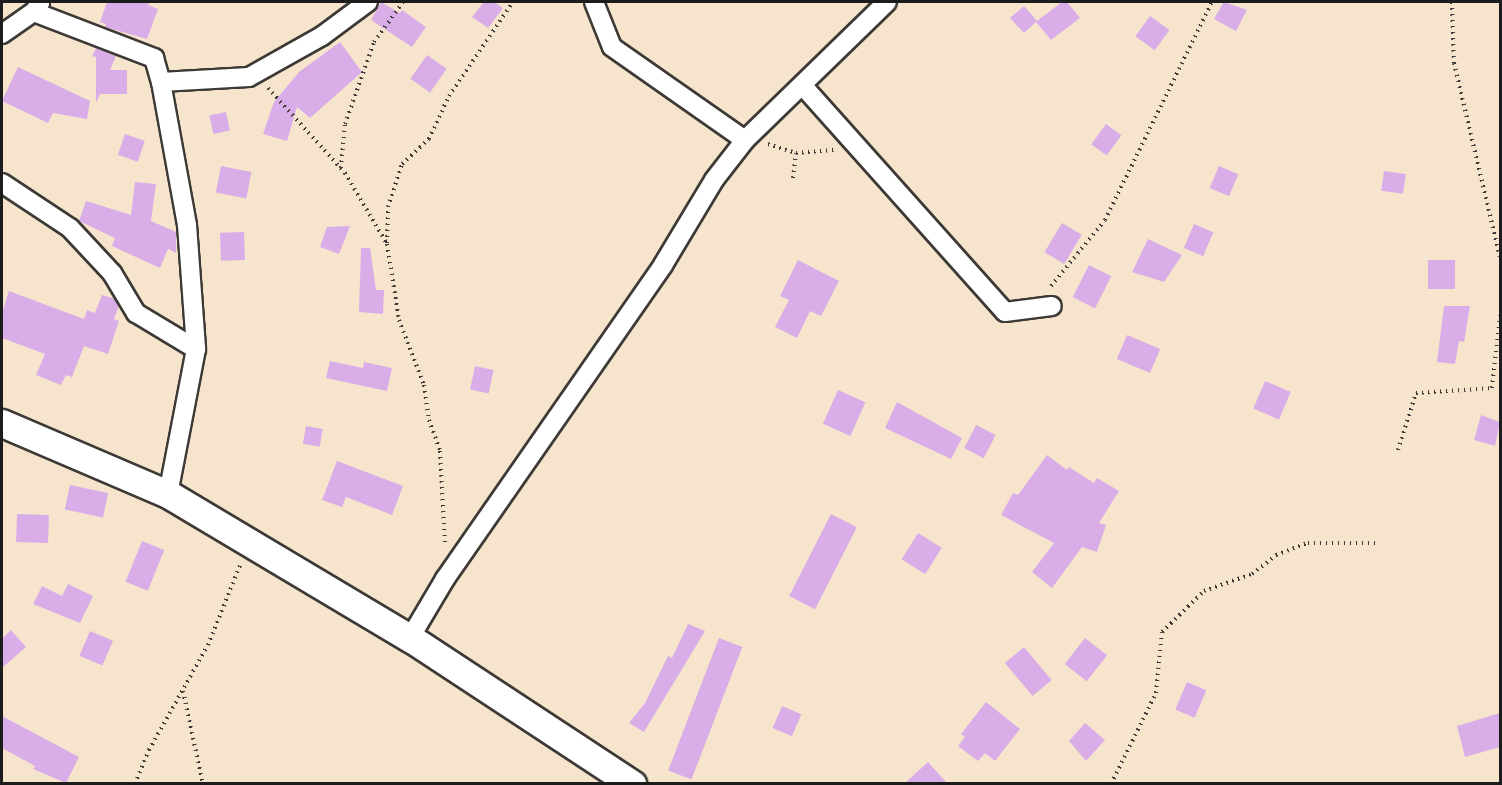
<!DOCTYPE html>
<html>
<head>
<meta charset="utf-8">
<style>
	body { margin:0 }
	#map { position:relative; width:1502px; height:785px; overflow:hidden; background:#f6e5cc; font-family:Mali,sans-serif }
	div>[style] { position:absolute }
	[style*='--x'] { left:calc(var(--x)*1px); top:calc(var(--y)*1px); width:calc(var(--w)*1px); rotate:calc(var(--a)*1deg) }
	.building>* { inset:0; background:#d9aee8; transform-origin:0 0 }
	.path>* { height:4px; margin-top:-2px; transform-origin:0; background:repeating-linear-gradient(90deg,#3d3a36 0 1.5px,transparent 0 6px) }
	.roads { filter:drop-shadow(2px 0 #3d3a36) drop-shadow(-2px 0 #3d3a36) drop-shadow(0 2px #3d3a36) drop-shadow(0 -2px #3d3a36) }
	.street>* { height:18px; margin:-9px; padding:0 9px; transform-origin:9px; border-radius:9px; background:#fff }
	.secondary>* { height:27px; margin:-13.5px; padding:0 13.5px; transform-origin:13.5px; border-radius:13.5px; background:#fff }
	span { translate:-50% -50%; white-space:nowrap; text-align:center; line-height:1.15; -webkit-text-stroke:4.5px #fbf7ec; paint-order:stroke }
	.frame { position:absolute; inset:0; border:3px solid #1c1c1c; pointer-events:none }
</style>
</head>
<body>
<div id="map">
	<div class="building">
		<i style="clip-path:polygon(107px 2px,150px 2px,148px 5px,158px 9px,147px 39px,105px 27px,106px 24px,100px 22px)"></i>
		<i style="clip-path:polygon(381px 2px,400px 13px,402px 10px,426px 27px,412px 47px,371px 20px)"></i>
		<i style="clip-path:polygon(484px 2px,494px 2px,503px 8px,488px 28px,472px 17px)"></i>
		<i style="clip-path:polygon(1062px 2px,1067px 2px,1080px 18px,1051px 40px,1036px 22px,1024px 33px,1010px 18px,1024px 6px,1037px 21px)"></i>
		<i style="clip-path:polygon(1224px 2px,1247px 10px,1236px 31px,1214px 19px)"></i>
		<i style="left:1150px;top:16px;width:24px;height:25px;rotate:36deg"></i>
		<i style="clip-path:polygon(340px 42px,362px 72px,310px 118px,297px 107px,287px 141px,263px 134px,274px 102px,299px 72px)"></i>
		<i style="clip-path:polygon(96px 48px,116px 56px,110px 70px,127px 70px,127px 94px,100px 94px,96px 103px,96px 57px,92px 56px)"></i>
		<i style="left:427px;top:55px;width:24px;height:29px;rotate:35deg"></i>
		<i style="clip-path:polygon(18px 67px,90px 101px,87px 119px,53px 113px,48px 123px,2px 101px)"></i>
		<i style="left:226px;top:112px;width:19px;height:17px;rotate:78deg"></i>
		<i style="left:1106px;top:124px;width:19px;height:25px;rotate:36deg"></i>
		<i style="left:125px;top:134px;width:21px;height:22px;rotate:19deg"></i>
		<i style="left:221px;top:166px;width:31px;height:27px;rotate:11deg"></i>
		<i style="left:1219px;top:166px;width:21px;height:24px;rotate:23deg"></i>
		<i style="left:1384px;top:171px;width:22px;height:20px;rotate:8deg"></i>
		<i style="clip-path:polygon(135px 182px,156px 184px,151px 221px,176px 232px,176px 253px,168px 249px,160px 268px,112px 246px,115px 238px,79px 221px,86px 201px,131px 215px)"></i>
		<i style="left:1062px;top:223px;width:23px;height:34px;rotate:31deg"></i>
		<i style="left:1194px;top:224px;width:21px;height:26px;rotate:23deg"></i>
		<i style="clip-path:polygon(350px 226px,339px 254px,320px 247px,327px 227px)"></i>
		<i style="left:244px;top:232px;width:28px;height:24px;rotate:88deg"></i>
		<i style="clip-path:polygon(1148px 239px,1182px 255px,1164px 282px,1132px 272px)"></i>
		<i style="clip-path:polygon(361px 248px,370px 248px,376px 290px,384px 290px,383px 314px,359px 312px)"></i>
		<i style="clip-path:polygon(798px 260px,839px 281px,821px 316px,810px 311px,797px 338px,775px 327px,789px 300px,780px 296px)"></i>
		<i style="left:1428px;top:260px;width:27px;height:29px"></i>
		<i style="left:1089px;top:265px;width:25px;height:36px;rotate:27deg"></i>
		<i style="clip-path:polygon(9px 291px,84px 319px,87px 310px,95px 313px,102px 295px,115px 299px,119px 306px,114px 319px,119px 321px,108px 354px,84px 346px,72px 377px,66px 375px,61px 385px,36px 375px,45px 354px,2px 338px,2px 313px)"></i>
		<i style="clip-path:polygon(1444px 306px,1470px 306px,1464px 342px,1459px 341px,1455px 364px,1437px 362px)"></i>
		<i style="left:1127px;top:335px;width:36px;height:26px;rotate:23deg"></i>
		<i style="clip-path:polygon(330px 361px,363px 368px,364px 362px,392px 368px,387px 391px,326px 378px)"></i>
		<i style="left:475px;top:366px;width:19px;height:24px;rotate:12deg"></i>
		<i style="left:1265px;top:381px;width:28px;height:30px;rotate:23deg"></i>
		<i style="left:838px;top:390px;width:30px;height:37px;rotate:24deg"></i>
		<i style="clip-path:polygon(897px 402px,962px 438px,951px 459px,885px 428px)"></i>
		<i style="clip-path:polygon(1481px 415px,1500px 422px,1495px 446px,1474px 440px)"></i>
		<i style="left:976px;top:425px;width:22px;height:26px;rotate:27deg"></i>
		<i style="left:306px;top:426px;width:17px;height:18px;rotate:10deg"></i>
		<i style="clip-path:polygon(1047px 455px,1067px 470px,1069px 467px,1094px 483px,1097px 478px,1119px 491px,1099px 523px,1106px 525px,1097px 552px,1082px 547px,1052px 588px,1032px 572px,1054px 543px,1001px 515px,1013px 493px,1018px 495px)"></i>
		<i style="clip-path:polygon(337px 461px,403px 486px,392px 515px,346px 497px,342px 507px,322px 500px)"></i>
		<i style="left:70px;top:485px;width:39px;height:25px;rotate:12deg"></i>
		<i style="left:17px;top:514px;width:32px;height:28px;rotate:2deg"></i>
		<i style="left:831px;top:514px;width:29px;height:92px;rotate:27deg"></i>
		<i style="left:918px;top:533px;width:28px;height:31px;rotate:32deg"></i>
		<i style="left:142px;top:541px;width:24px;height:44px;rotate:22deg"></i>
		<i style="clip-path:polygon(68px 584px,93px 596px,80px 623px,33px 604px,42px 586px,62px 596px)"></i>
		<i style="clip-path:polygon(688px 624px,705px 631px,644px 732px,629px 723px,645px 703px,668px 656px,672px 658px)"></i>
		<i style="clip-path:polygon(11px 630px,26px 647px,2px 668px,2px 639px)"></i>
		<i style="left:90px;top:631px;width:25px;height:27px;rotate:23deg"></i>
		<i style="left:719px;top:638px;width:25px;height:142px;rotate:21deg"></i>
		<i style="left:1085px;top:638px;width:28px;height:33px;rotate:38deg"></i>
		<i style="left:1024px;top:647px;width:43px;height:25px;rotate:50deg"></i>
		<i style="left:1187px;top:682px;width:21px;height:30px;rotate:23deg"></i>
		<i style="clip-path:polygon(986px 702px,1020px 729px,995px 761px,985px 753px,978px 761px,958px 746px,965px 737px,961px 734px)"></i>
		<i style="left:782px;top:706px;width:21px;height:24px;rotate:23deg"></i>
		<i style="clip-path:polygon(1500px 713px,1500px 747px,1465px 757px,1457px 726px)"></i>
		<i style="clip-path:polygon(2px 716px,79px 757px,66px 783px,33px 769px,35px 766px,2px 748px)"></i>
		<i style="clip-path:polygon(1085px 723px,1105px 740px,1086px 761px,1069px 741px)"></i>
		<i style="clip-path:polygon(928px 762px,947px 783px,905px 783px)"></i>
	</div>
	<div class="path">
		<i style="--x:1452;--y:2;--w:61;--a:88.1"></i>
		<i style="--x:1454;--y:63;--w:199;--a:76.7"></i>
		<i style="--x:268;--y:88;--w:115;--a:47.8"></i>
		<i style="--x:345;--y:173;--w:82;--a:59.4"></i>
		<i style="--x:387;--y:244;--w:77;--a:81"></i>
		<i style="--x:399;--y:320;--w:70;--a:69"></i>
		<i style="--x:424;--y:385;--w:35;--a:82"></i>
		<i style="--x:429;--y:420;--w:33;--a:70"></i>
		<i style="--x:440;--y:451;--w:93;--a:86.9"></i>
		<i style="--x:768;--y:144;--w:29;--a:18"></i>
		<i style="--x:796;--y:153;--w:38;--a:-5"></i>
		<i style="--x:341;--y:168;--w:44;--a:-84.8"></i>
		<i style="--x:345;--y:124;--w:87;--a:-70.5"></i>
		<i style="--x:374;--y:42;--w:49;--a:-54.1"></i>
		<i style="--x:793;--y:178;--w:25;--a:-83"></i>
		<i style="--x:387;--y:243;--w:36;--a:-88"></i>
		<i style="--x:388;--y:207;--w:45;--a:-72"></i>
		<i style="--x:402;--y:164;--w:37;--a:-43"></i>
		<i style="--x:429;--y:139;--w:47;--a:-65.1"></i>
		<i style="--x:449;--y:96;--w:114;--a:-55.8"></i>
		<i style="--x:1051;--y:286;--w:85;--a:-50.7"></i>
		<i style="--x:1105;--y:220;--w:243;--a:-63.9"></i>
		<i style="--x:1398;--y:450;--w:60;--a:-72.5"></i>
		<i style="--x:1416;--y:393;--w:76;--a:-3.8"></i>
		<i style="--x:1492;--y:388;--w:73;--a:-83.7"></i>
		<i style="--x:183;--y:691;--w:95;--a:77.9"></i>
		<i style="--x:135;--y:784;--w:37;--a:-68"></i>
		<i style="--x:149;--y:750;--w:120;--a:-60.7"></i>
		<i style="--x:208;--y:645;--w:88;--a:-68.1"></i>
		<i style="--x:1111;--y:784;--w:102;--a:-63.7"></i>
		<i style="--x:1156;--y:693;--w:61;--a:-84.4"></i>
		<i style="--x:1162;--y:632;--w:59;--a:-44.3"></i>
		<i style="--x:1204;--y:591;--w:51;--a:-19.5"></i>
		<i style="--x:1252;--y:574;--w:31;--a:-38"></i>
		<i style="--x:1276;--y:555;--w:34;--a:-21"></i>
		<i style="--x:1308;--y:543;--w:72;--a:0"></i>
	</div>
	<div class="roads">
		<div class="street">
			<i style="--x:594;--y:2;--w:48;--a:68.2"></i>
			<i style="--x:612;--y:47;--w:162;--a:35"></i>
			<i style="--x:34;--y:12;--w:129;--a:21"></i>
			<i style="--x:154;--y:58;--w:25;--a:74"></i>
			<i style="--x:161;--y:82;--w:88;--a:-3.3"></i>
			<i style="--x:249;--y:77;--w:84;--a:-29.3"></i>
			<i style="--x:322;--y:36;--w:57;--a:-36.5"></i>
			<i style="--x:2;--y:34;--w:39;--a:-35"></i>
			<i style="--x:34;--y:12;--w:11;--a:-56"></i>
			<i style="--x:161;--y:82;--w:145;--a:79.7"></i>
			<i style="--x:187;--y:225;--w:124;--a:85.8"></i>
			<i style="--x:196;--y:349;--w:148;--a:100.9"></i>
			<i style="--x:803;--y:86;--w:303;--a:48.2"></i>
			<i style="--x:1005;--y:312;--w:47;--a:-7.3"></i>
			<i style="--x:2;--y:183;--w:82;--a:33.5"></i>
			<i style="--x:70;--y:228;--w:62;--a:47"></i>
			<i style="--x:112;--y:273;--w:47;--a:59"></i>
			<i style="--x:136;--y:313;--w:70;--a:31"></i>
			<i style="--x:410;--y:638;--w:69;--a:-59.3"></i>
			<i style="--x:445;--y:579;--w:382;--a:-55.2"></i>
			<i style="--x:663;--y:265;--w:99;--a:-59"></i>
			<i style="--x:714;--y:180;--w:51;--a:-52.2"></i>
			<i style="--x:745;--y:140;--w:198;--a:-44.2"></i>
		</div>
		<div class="secondary">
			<i style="--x:2;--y:423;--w:181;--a:23.2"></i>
			<i style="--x:168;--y:494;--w:282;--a:30.8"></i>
			<i style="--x:410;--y:638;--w:266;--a:33.3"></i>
		</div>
	</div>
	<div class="frame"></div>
</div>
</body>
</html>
